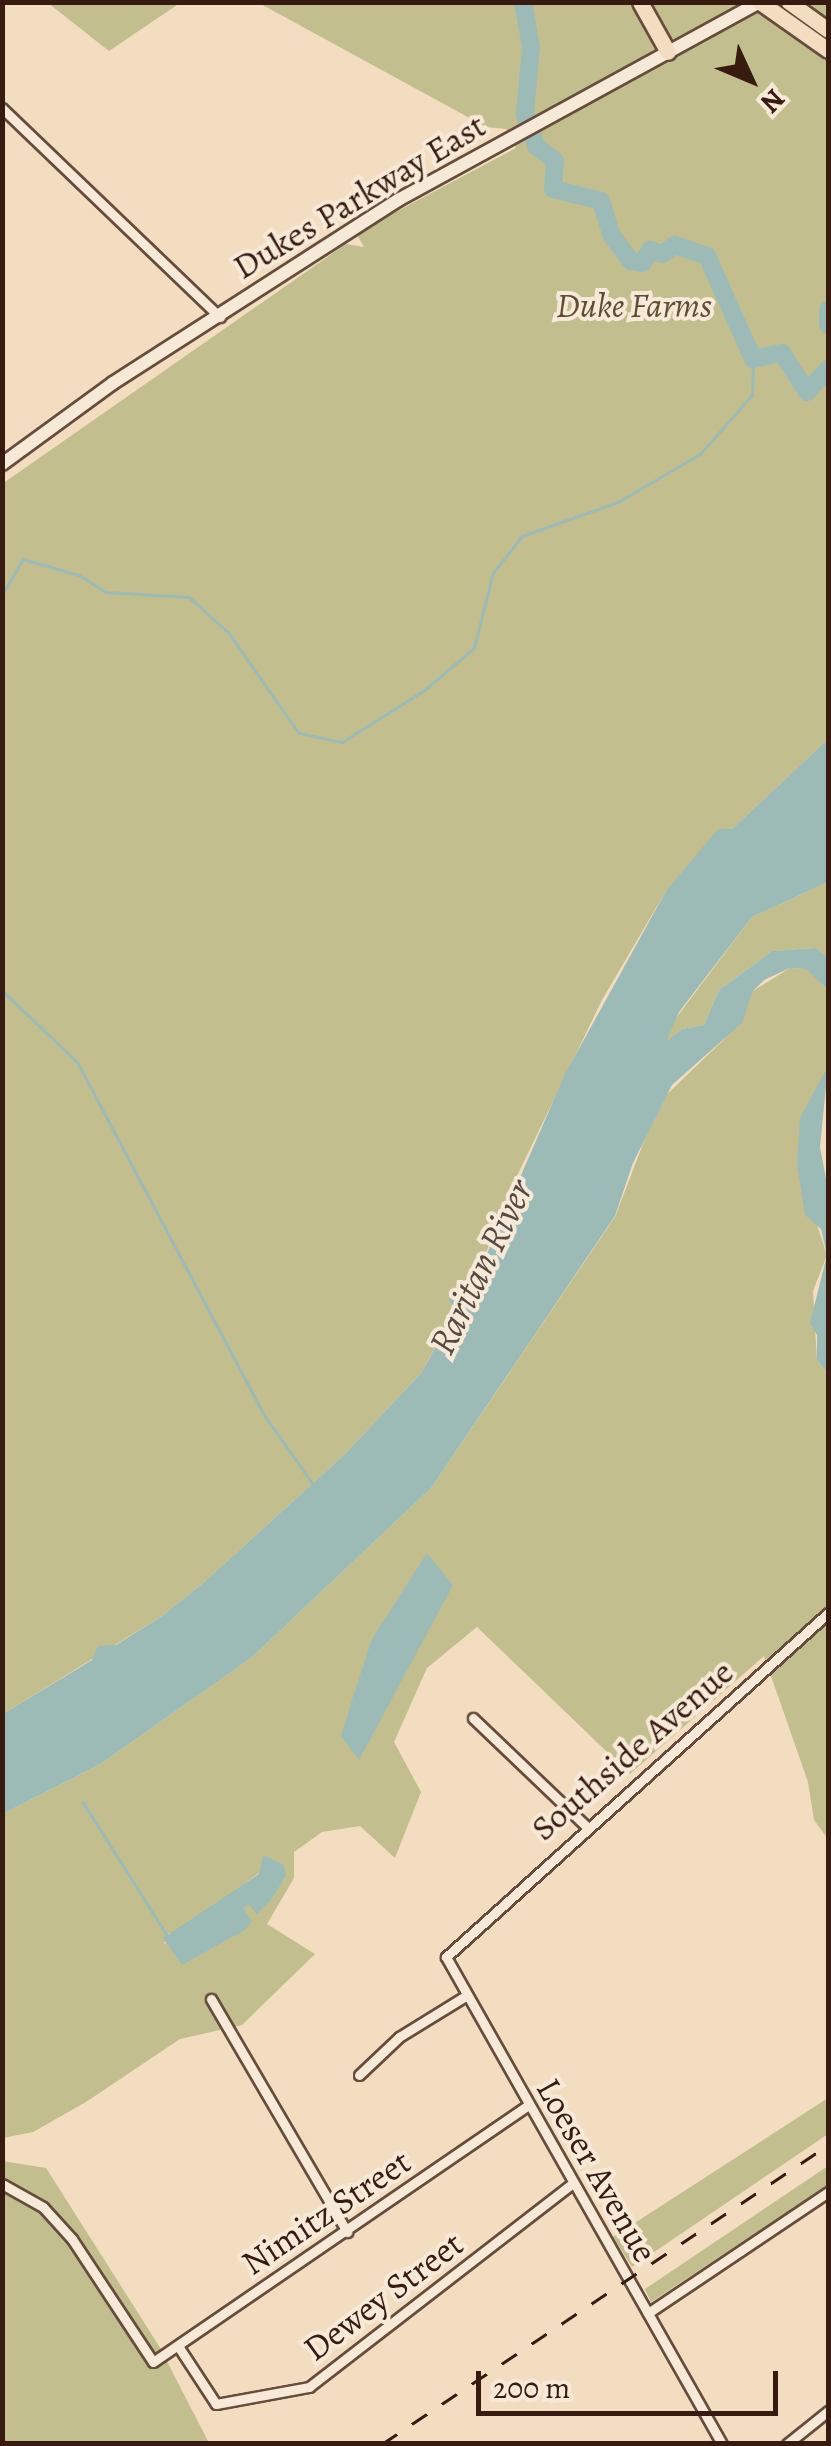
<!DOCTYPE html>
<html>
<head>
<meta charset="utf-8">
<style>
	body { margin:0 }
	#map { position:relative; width:831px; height:2446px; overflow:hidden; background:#f2ddc1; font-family:Alegreya,serif }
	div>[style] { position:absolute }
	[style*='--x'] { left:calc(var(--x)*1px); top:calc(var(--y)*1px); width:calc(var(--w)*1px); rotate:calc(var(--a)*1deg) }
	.green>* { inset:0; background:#c3be8d }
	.water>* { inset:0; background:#9cbbb7 }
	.stream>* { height:2.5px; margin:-1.25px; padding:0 1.25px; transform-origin:1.25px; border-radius:1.25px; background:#9cbbb7 }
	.river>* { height:18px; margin:-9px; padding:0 9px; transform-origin:9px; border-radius:9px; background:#9cbbb7 }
	.roads { filter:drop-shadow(2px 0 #664c3c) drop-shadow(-2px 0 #664c3c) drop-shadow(0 2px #664c3c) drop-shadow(0 -2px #664c3c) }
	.street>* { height:9px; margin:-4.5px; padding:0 4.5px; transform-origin:4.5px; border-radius:4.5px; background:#f7e9d7 }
	.secondary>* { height:12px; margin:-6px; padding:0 6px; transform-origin:6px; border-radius:6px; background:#f7e9d7 }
	.highway>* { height:15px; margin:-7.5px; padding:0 7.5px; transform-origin:7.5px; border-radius:7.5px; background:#f2ddc1 }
	.rail>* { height:2.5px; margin-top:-1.25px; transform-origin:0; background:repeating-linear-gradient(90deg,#371b10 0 18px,transparent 0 36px) }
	span { translate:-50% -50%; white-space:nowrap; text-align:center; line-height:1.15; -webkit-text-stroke:8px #f7e9d7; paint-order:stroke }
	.street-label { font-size:35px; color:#371b10 }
	.park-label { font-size:35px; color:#614c36; font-style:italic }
	.water-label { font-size:38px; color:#554b42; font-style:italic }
	.frame { position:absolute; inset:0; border:5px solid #371b10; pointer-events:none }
	.north { position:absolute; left:701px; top:30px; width:100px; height:100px; -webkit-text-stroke:8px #f7e9d7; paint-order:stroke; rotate:134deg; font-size:28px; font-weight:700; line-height:40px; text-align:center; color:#371b10 }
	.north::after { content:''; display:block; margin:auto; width:35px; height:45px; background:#371b10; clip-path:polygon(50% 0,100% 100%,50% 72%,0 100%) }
	.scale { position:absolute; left:476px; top:2371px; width:302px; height:45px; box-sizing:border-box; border:5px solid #371b10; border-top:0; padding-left:12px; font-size:30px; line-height:35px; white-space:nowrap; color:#371b10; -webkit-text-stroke:8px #f7e9d7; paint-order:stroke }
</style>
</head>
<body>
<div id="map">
	<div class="green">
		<i style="clip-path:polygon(48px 3px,180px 3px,109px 51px)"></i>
		<i style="clip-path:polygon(259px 3px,828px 3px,828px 739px,666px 891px,602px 1000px,514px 1182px,469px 1296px,463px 1293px,422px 1372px,344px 1455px,203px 1583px,162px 1616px,3px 1714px,2px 484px,346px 244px,364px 247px,356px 233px,516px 148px,506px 129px,486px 127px)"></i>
		<i style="clip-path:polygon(828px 882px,828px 957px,814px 948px,772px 951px,719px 990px,704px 1025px,682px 1029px,666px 1043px,664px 1034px,752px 917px)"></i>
		<i style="clip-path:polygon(evenodd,790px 968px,807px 969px,828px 990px,828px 1066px,797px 1164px,827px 1255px,813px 1291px,817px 1360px,828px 1374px,828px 1839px,814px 1820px,808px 1782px,764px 1656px,630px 1774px,477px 1627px,427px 1668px,394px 1742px,421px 1792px,395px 1858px,360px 1826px,322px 1832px,294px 1852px,294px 1878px,267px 1924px,315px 1954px,242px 2025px,180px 2039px,86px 2102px,33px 2132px,3px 2138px,3px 1814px,102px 1763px,251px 1658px,431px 1488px,615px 1217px,659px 1102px,741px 1023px,753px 991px,790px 968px,259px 1873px,249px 1905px,164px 1944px,169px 1933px,178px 1934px,259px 1873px)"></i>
		<i style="clip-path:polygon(828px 2098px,828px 2134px,632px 2267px,613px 2237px)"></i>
		<i style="clip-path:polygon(2px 2161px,46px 2168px,159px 2346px,209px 2443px,3px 2443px)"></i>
		<i style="clip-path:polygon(828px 2166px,828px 2185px,651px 2302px,645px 2289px)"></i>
	</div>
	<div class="water">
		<i style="clip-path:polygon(828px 739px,828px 882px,752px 917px,679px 1012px,666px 1042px,682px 1029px,704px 1025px,719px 990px,772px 951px,815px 948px,828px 957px,828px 990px,806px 969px,790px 968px,764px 980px,753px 991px,742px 1023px,672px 1085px,633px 1163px,615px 1216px,431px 1488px,251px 1658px,102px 1763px,3px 1814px,3px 1714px,92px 1660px,98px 1646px,116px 1645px,162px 1616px,203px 1583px,344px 1455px,422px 1372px,454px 1312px,449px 1299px,469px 1295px,565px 1074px,666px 891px,718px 829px,732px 829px)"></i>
		<i style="clip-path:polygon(828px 1066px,820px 1147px,828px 1189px,828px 1374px,817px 1360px,817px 1335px,810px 1323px,827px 1255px,821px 1229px,805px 1215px,797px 1164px,800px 1118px)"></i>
		<i style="clip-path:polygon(427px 1553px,453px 1585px,359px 1760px,341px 1736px,354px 1694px,372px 1639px)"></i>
		<i style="clip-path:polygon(263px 1855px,284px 1865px,286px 1876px,271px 1900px,257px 1914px,249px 1905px,243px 1908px,252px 1921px,245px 1930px,182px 1965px,163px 1938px,259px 1874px)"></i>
	</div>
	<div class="stream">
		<i style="--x:2;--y:595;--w:42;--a:-59.7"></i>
		<i style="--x:23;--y:559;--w:58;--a:15.9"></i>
		<i style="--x:79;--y:575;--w:32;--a:32"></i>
		<i style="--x:106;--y:592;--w:83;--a:3.4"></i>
		<i style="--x:189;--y:597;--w:54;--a:42"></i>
		<i style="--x:229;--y:633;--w:122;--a:55"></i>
		<i style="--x:299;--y:733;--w:44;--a:11.8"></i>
		<i style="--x:342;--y:742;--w:99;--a:-32.2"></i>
		<i style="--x:426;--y:689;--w:63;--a:-40.5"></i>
		<i style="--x:474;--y:648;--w:77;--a:-75.8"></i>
		<i style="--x:493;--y:573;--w:47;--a:-51.9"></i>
		<i style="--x:522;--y:536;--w:102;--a:-19.5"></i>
		<i style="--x:618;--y:502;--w:95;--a:-30.3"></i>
		<i style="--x:700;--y:454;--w:79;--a:-48.6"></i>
		<i style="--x:752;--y:395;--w:36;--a:-88"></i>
		<i style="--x:2;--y:990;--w:105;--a:43.8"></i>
		<i style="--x:78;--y:1063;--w:396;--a:62.1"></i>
		<i style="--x:263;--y:1413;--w:87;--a:54.8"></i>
		<i style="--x:83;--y:1802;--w:157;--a:57.7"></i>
	</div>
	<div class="river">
		<i style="--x:523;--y:2;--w:45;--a:79.7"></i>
		<i style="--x:531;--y:46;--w:69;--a:95"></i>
		<i style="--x:525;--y:115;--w:33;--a:70"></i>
		<i style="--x:536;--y:146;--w:24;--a:38"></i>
		<i style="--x:555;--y:161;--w:28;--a:94"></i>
		<i style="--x:553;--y:189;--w:49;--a:14"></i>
		<i style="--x:601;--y:201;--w:37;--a:73"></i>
		<i style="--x:612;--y:236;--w:31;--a:53"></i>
		<i style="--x:631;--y:261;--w:12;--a:9"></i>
		<i style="--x:643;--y:263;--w:15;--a:-62"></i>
		<i style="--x:650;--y:250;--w:13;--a:18"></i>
		<i style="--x:662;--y:254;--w:16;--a:-35"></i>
		<i style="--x:675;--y:245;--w:34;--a:19"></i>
		<i style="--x:707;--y:256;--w:113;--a:65.9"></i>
		<i style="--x:753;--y:359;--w:30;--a:-12"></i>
		<i style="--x:782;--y:353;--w:46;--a:57.3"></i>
		<i style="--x:807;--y:392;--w:31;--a:-48"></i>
		<i style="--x:828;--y:310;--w:15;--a:90"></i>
	</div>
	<div class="roads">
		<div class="street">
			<i style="--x:2;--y:108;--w:302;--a:43.8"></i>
			<i style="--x:473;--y:1718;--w:156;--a:43.7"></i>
			<i style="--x:211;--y:1999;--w:270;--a:59.7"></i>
			<i style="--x:359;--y:2075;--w:55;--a:-43.5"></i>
			<i style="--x:399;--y:2037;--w:76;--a:-31.6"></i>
			<i style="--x:2;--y:2184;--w:47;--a:29.3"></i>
			<i style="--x:43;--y:2207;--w:43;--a:47.8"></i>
			<i style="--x:72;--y:2239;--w:147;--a:56.6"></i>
			<i style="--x:153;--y:2362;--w:455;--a:-34.4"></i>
			<i style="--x:648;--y:2313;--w:217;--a:-33.9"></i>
			<i style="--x:178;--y:2346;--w:69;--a:56.8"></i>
			<i style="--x:216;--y:2404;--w:95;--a:-10.4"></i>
			<i style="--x:309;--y:2387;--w:334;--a:-37.7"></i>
			<i style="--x:722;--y:2444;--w:560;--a:-119.54"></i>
			<i style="--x:446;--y:1957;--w:514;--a:-42"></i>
			<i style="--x:787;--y:2444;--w:53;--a:-38.8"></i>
		</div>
		<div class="secondary">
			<i style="--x:2;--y:464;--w:137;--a:-36.1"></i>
			<i style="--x:113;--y:383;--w:339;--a:-32.7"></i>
			<i style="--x:398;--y:200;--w:413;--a:-28.7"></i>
		</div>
		<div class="highway">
			<i style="--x:640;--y:2;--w:57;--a:60.8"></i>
			<i style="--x:760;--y:2;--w:83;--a:35.2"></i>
			<i style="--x:789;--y:2;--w:48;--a:35.7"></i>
		</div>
	</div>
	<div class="rail">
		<i style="--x:382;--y:2444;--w:537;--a:-33.84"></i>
	</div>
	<div class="street-label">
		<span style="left:359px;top:196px;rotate:-31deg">Dukes Parkway East</span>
		<span style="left:632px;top:1750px;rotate:-41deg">Southside Avenue</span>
		<span style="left:597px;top:2170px;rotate:60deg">Loeser Avenue</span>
		<span style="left:326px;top:2212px;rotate:-34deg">Nimitz Street</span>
		<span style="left:383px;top:2296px;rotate:-37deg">Dewey Street</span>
	</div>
	<div class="park-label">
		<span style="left:634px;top:305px">Duke Farms</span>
	</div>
	<div class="water-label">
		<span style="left:481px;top:1267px;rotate:-64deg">Raritan River</span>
	</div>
	<div class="frame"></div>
	<div class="north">N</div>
	<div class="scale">200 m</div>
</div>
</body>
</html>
